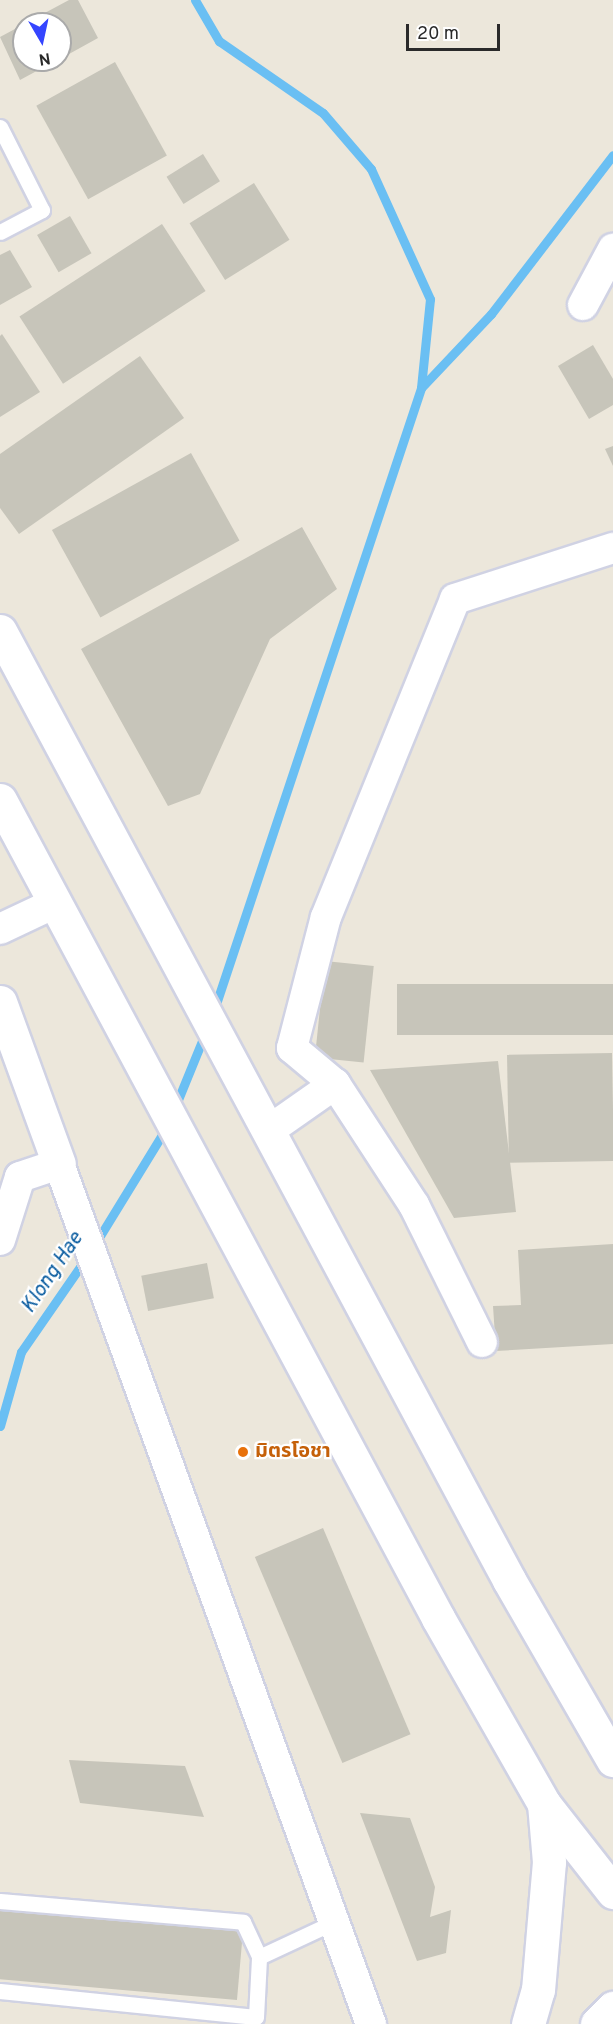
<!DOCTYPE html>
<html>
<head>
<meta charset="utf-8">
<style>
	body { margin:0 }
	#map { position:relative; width:613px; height:2024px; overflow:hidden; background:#ece7db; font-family:Overpass,"Noto Sans Thai",sans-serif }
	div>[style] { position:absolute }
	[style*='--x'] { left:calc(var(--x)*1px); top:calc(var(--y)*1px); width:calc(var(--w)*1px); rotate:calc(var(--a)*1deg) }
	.stream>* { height:9px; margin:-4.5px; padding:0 4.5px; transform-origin:4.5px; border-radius:4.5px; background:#6abff3 }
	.building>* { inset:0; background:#c7c5ba; transform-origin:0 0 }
	.roads { filter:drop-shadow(2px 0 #d0d2e3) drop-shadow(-2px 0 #d0d2e3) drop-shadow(0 2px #d0d2e3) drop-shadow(0 -2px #d0d2e3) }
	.lane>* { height:15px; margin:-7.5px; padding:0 7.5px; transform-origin:7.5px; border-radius:7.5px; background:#fff }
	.street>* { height:30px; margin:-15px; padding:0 15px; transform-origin:15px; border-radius:15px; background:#fff }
	.secondary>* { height:33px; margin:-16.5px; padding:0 16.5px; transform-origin:16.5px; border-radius:16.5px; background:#fff }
	.dots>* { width:16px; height:16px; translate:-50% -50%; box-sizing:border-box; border:3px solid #fff; border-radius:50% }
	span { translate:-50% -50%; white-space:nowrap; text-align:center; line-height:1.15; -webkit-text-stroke:4.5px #fff; paint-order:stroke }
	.food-label { font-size:20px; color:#c56008; font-weight:700 }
	.left { translate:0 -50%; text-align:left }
	.water-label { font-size:21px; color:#085b9f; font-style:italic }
	.north { position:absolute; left:12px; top:12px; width:60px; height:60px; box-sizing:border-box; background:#fff; border:2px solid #aaa; border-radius:50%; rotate:171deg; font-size:16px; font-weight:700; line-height:24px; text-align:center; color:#2a2a2a }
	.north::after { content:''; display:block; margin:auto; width:21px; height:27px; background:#3545ff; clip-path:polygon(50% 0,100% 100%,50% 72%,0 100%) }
	.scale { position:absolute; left:406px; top:24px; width:94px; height:27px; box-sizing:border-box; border:3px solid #2a2a2a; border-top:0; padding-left:8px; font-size:18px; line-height:21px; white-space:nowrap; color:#2a2a2a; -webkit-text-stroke:4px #fff; paint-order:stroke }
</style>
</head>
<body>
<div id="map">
	<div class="stream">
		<i style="--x:195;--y:0;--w:48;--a:59.7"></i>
		<i style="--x:219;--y:41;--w:126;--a:34.7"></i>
		<i style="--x:323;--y:113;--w:74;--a:49.4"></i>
		<i style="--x:371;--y:169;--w:143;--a:65.6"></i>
		<i style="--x:430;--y:299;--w:89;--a:95.8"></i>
		<i style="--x:213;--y:1013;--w:659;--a:-71.59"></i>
		<i style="--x:421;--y:388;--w:102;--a:-46.6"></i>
		<i style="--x:491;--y:314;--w:200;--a:-52.5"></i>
		<i style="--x:175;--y:1107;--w:82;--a:-67.8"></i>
		<i style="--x:95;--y:1244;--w:136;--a:-58.5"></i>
		<i style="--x:0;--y:1426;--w:77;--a:-74.2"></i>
		<i style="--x:21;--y:1352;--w:114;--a:-55.3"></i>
	</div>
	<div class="building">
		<i style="clip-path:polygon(69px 0,78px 0,98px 38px,60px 59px,60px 24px,24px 24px,24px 60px,57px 60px,20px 80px,0 37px)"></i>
		<i style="left:115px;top:62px;width:107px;height:90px;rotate:61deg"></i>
		<i style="left:203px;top:154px;width:32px;height:43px;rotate:58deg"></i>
		<i style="left:254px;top:183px;width:67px;height:76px;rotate:58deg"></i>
		<i style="left:70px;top:216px;width:43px;height:38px;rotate:60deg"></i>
		<i style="left:162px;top:224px;width:80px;height:170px;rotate:57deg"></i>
		<i style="clip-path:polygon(10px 250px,32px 287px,0 305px,0 255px)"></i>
		<i style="clip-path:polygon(2px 334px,40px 392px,0 417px,0 336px)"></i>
		<i style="clip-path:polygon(593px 345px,613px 379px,613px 405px,589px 419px,558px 366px)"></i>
		<i style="clip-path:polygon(140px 356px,184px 418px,19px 534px,0 508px,0 454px)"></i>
		<i style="clip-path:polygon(613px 446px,613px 466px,605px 449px)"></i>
		<i style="left:191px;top:453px;width:100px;height:159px;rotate:61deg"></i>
		<i style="clip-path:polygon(302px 527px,337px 589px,270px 639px,200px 794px,168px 806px,81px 649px)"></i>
		<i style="left:325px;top:961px;width:49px;height:97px;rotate:6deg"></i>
		<i style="left:613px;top:984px;width:51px;height:216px;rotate:90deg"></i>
		<i style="left:612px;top:1053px;width:108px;height:105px;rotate:89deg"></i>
		<i style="clip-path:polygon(498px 1061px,516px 1212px,454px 1218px,370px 1070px)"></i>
		<i style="clip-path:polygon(613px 1244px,613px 1344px,496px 1351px,493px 1306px,521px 1305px,518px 1250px)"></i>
		<i style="left:207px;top:1263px;width:36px;height:67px;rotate:79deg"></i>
		<i style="left:323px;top:1528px;width:224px;height:74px;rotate:67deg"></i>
		<i style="clip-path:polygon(69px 1760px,185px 1766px,204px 1817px,80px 1803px)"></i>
		<i style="clip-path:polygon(360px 1813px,410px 1818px,435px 1887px,430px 1917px,451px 1910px,446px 1953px,417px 1961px)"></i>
		<i style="left:0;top:1909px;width:244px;height:70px;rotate:5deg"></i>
	</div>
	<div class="roads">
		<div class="lane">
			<i style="--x:0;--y:127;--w:93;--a:63.2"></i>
			<i style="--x:42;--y:210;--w:47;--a:152.4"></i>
			<i style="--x:0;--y:1901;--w:244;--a:4.9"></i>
			<i style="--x:243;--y:1922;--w:38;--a:65"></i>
			<i style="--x:0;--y:1991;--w:257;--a:5.8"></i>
			<i style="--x:256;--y:2017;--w:60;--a:-87.1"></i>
			<i style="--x:259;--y:1957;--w:81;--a:-25"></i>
		</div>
		<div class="street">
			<i style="--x:583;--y:305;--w:64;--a:-61.8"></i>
			<i style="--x:0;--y:929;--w:61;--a:-25.3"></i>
			<i style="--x:268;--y:1131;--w:82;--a:-35"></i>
			<i style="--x:0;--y:1240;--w:66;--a:-72.4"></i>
			<i style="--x:20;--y:1177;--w:41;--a:-18.4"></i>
			<i style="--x:59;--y:1164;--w:915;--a:70.06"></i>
			<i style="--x:482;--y:1342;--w:153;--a:-116.4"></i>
			<i style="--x:414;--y:1205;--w:145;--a:-123.1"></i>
			<i style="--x:335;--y:1084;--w:56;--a:-140.1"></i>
			<i style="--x:292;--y:1048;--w:135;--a:-75.5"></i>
			<i style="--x:326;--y:917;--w:343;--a:-67.9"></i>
			<i style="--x:455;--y:599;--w:166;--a:-17.9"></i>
		</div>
		<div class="secondary">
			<i style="--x:0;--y:631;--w:1077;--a:61.79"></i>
			<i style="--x:509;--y:1580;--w:208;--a:60"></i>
			<i style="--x:0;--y:800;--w:928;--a:61.83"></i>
			<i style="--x:438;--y:1618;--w:214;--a:60.3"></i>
			<i style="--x:544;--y:1804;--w:112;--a:51.9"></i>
			<i style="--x:0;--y:1002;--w:172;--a:70"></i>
			<i style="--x:528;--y:2024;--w:35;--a:-74"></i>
			<i style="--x:538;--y:1990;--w:128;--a:-85.1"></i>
			<i style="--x:549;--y:1862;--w:58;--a:-94.9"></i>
			<i style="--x:597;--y:2024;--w:23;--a:-45"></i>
		</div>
	</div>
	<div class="dots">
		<i style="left:243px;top:1452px;background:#e8710a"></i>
	</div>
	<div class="food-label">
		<span class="left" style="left:255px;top:1452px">มิตรโอชา</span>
	</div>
	<div class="water-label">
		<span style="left:53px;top:1273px;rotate:-56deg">Klong Hae</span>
	</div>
	<div class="north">N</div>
	<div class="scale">20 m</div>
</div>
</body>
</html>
